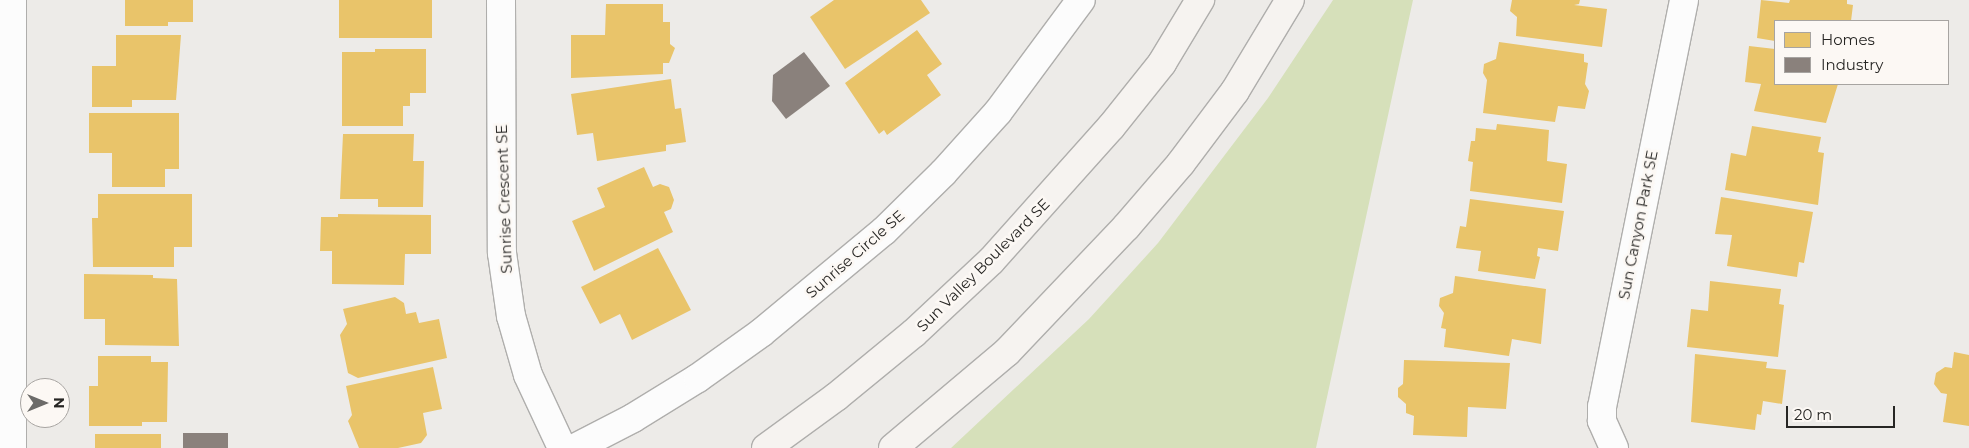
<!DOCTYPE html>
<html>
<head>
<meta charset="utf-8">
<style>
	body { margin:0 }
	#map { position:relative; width:1969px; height:448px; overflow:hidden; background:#edebe8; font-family:Montserrat,sans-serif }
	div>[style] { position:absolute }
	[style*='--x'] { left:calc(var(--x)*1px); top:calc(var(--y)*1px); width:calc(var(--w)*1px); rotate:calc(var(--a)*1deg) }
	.green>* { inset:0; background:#d6e0ba }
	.homes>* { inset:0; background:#e9c46a; transform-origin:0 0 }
	.industry>* { inset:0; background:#8a817c; transform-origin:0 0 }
	.roads { filter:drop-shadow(1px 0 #afaeac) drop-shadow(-1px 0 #afaeac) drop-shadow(0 1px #afaeac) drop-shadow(0 -1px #afaeac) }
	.minor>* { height:28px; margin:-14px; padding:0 14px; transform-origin:14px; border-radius:14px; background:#fcfcfc }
	.major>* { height:28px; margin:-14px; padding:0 14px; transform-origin:14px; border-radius:14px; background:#f6f3f0 }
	span { translate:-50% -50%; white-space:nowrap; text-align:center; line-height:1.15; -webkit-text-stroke:5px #fcf8f4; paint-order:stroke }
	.street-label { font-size:15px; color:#272624 }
	.legend { position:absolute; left:1774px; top:20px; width:175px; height:65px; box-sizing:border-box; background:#fcf8f4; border:1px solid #a7a4a1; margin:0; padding:6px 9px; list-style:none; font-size:15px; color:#272624 }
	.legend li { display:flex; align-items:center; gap:10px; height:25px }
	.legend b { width:25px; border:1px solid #a7a4a1 }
	.north { position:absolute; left:20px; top:378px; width:50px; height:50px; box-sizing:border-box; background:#fcf8f4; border:1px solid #a7a4a1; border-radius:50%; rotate:90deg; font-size:14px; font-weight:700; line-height:20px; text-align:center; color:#272624 }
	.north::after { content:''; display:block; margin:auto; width:18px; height:22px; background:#6c6b69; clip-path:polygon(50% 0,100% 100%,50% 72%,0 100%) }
	.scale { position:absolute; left:1786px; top:406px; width:109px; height:22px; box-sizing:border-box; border:2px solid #272624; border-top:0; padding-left:6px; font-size:15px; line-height:18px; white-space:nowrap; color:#272624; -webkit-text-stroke:4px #fcf8f4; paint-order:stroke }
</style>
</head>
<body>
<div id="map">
	<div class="green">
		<i style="clip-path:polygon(1333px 0,1413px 0,1316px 448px,951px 448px,1089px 319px,1158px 243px,1268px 98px)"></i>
	</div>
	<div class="homes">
		<i style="clip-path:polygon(125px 0,193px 0,193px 22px,168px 22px,168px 26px,125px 26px)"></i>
		<i style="left:339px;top:0;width:93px;height:38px"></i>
		<i style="clip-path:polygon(834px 0,921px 0,930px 13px,845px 69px,810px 17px)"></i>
		<i style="clip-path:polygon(1512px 0,1580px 0,1579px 4px,1574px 5px,1607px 9px,1602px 47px,1516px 36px,1517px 17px,1510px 11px)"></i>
		<i style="clip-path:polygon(1761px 0,1789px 3px,1790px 0,1847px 0,1847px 4px,1853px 5px,1851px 21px,1775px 21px,1775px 41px,1757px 38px)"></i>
		<i style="clip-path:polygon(606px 4px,663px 4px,663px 22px,670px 22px,670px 44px,675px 48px,669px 63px,663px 63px,663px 74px,571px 78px,571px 35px,605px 35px)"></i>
		<i style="clip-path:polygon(917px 30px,942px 64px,927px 75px,941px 95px,887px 135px,884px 130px,879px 134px,845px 83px)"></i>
		<i style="clip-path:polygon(116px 35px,181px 35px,176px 100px,132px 100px,132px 107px,92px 107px,92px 66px,116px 66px)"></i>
		<i style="clip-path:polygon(1499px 42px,1584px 54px,1584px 62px,1588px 63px,1585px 84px,1589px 91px,1585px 109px,1558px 106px,1555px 122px,1483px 113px,1487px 80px,1483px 73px,1484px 64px,1496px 59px)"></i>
		<i style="clip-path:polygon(1749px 46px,1775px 49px,1775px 84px,1838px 84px,1826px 123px,1754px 111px,1761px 84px,1745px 82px)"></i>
		<i style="clip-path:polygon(375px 49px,426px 49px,426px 93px,410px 93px,410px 106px,403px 106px,403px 126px,342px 126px,342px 52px,375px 52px)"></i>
		<i style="clip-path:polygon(671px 79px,675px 109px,681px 108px,686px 142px,666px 145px,666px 151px,597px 161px,593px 133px,577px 135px,571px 94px)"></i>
		<i style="clip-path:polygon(89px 113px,179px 113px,179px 169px,165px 169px,165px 187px,112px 187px,112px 153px,89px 153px)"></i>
		<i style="clip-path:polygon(1497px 124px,1549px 130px,1547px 161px,1567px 164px,1562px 203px,1470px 191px,1473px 162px,1468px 161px,1471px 141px,1475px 141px,1476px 128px,1496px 130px)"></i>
		<i style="clip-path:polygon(1752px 126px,1821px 137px,1818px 152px,1824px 153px,1818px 205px,1725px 190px,1731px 153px,1746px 156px)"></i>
		<i style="clip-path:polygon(343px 134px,414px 134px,413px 161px,424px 161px,423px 207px,378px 207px,378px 199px,340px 199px)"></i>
		<i style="clip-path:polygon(644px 167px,653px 187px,660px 184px,669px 187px,674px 200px,671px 209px,664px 212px,673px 232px,594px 271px,572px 221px,605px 207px,597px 188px)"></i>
		<i style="clip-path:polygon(98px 194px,192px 194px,192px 247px,174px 247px,174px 267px,93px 267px,92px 218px,98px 218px)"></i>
		<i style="clip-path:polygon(1721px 197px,1813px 212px,1804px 263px,1799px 262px,1797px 277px,1727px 266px,1732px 235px,1715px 234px)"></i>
		<i style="clip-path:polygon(1470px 199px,1564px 211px,1558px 251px,1538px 248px,1537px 256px,1540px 257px,1535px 279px,1478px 271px,1481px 251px,1456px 248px,1460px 226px,1466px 227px)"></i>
		<i style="clip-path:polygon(338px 214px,431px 215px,431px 254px,405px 254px,404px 285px,332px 284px,332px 251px,320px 251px,321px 217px,338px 217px)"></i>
		<i style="clip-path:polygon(658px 248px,691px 310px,632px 340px,620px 314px,600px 324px,581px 287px)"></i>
		<i style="clip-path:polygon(84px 274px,153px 275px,153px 278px,177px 279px,179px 346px,105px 345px,105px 319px,84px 319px)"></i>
		<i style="clip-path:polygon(1455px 276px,1546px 289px,1541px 344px,1512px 339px,1509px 356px,1444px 347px,1446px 329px,1441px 328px,1444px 313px,1439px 306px,1440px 298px,1453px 293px)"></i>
		<i style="clip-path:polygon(1710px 281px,1781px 289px,1779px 304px,1784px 305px,1778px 357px,1687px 347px,1691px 309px,1708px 311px)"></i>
		<i style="clip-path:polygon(395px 297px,404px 303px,406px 314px,416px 312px,419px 323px,439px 319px,447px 358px,358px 378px,348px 373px,340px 335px,347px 324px,343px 309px)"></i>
		<i style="clip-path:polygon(1954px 352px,1969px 355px,1969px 426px,1943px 422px,1947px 394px,1941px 393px,1934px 384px,1936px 373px,1945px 367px,1952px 368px)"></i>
		<i style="clip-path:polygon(1695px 354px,1767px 362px,1766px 368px,1786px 370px,1782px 404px,1763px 401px,1761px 415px,1757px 414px,1755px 430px,1691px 422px)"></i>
		<i style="clip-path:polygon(98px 356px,151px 356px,151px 362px,168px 362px,167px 422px,142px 422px,142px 426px,89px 426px,89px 386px,98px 386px)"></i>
		<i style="clip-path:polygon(1404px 360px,1510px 363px,1506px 409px,1468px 407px,1467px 437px,1413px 435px,1414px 416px,1406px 413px,1406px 404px,1398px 397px,1398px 388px,1403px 384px)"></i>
		<i style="clip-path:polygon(433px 367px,442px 409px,423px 413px,427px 435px,421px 443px,398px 448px,359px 448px,348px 421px,352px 415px,346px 386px)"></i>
		<i style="left:95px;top:434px;width:66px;height:14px"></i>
	</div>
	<div class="industry">
		<i style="clip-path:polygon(804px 52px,830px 86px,786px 119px,772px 101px,773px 75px)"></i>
		<i style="left:183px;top:433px;width:45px;height:15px"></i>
	</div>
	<div class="roads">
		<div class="minor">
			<i style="--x:12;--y:0;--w:448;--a:90"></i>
			<i style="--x:501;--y:0;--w:253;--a:89.8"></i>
			<i style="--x:502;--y:253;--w:64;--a:81.9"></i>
			<i style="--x:511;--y:316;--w:61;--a:73.9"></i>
			<i style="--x:528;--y:375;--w:81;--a:65"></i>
			<i style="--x:575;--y:448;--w:65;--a:-27.3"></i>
			<i style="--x:633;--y:418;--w:76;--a:-31.6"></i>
			<i style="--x:698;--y:378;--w:77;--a:-35.5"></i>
			<i style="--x:761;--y:333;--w:160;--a:-39.7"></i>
			<i style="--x:884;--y:231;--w:83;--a:-44.5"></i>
			<i style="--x:943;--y:173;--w:82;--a:-48"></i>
			<i style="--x:998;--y:112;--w:139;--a:-53.5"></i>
			<i style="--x:1614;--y:448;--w:30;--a:-114"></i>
			<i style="--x:1602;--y:421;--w:14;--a:-90"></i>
			<i style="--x:1602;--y:407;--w:415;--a:-78.6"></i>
		</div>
		<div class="major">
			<i style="--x:766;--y:448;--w:87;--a:-36.1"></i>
			<i style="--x:836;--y:397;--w:101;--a:-39.4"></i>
			<i style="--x:914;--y:333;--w:105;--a:-43.1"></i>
			<i style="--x:991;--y:261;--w:180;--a:-48.2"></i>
			<i style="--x:1111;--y:127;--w:82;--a:-51.4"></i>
			<i style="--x:1162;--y:63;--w:74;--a:-58.9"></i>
			<i style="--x:893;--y:448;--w:149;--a:-40.1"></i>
			<i style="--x:1007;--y:352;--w:173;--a:-46.4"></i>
			<i style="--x:1126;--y:227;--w:84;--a:-49.3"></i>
			<i style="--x:1181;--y:163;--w:90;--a:-53.1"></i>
			<i style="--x:1235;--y:91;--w:106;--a:-58.9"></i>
		</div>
	</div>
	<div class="street-label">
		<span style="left:504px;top:199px;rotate:-92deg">Sunrise Crescent SE</span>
		<span style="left:1638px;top:225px;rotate:-79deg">Sun Canyon Park SE</span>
		<span style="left:855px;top:254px;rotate:-41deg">Sunrise Circle SE</span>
		<span style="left:983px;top:265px;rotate:-45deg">Sun Valley Boulevard SE</span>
	</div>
	<ul class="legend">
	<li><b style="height:14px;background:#e9c46a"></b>Homes</li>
	<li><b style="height:14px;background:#8a817c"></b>Industry</li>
	</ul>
	<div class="north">N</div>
	<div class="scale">20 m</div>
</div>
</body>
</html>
